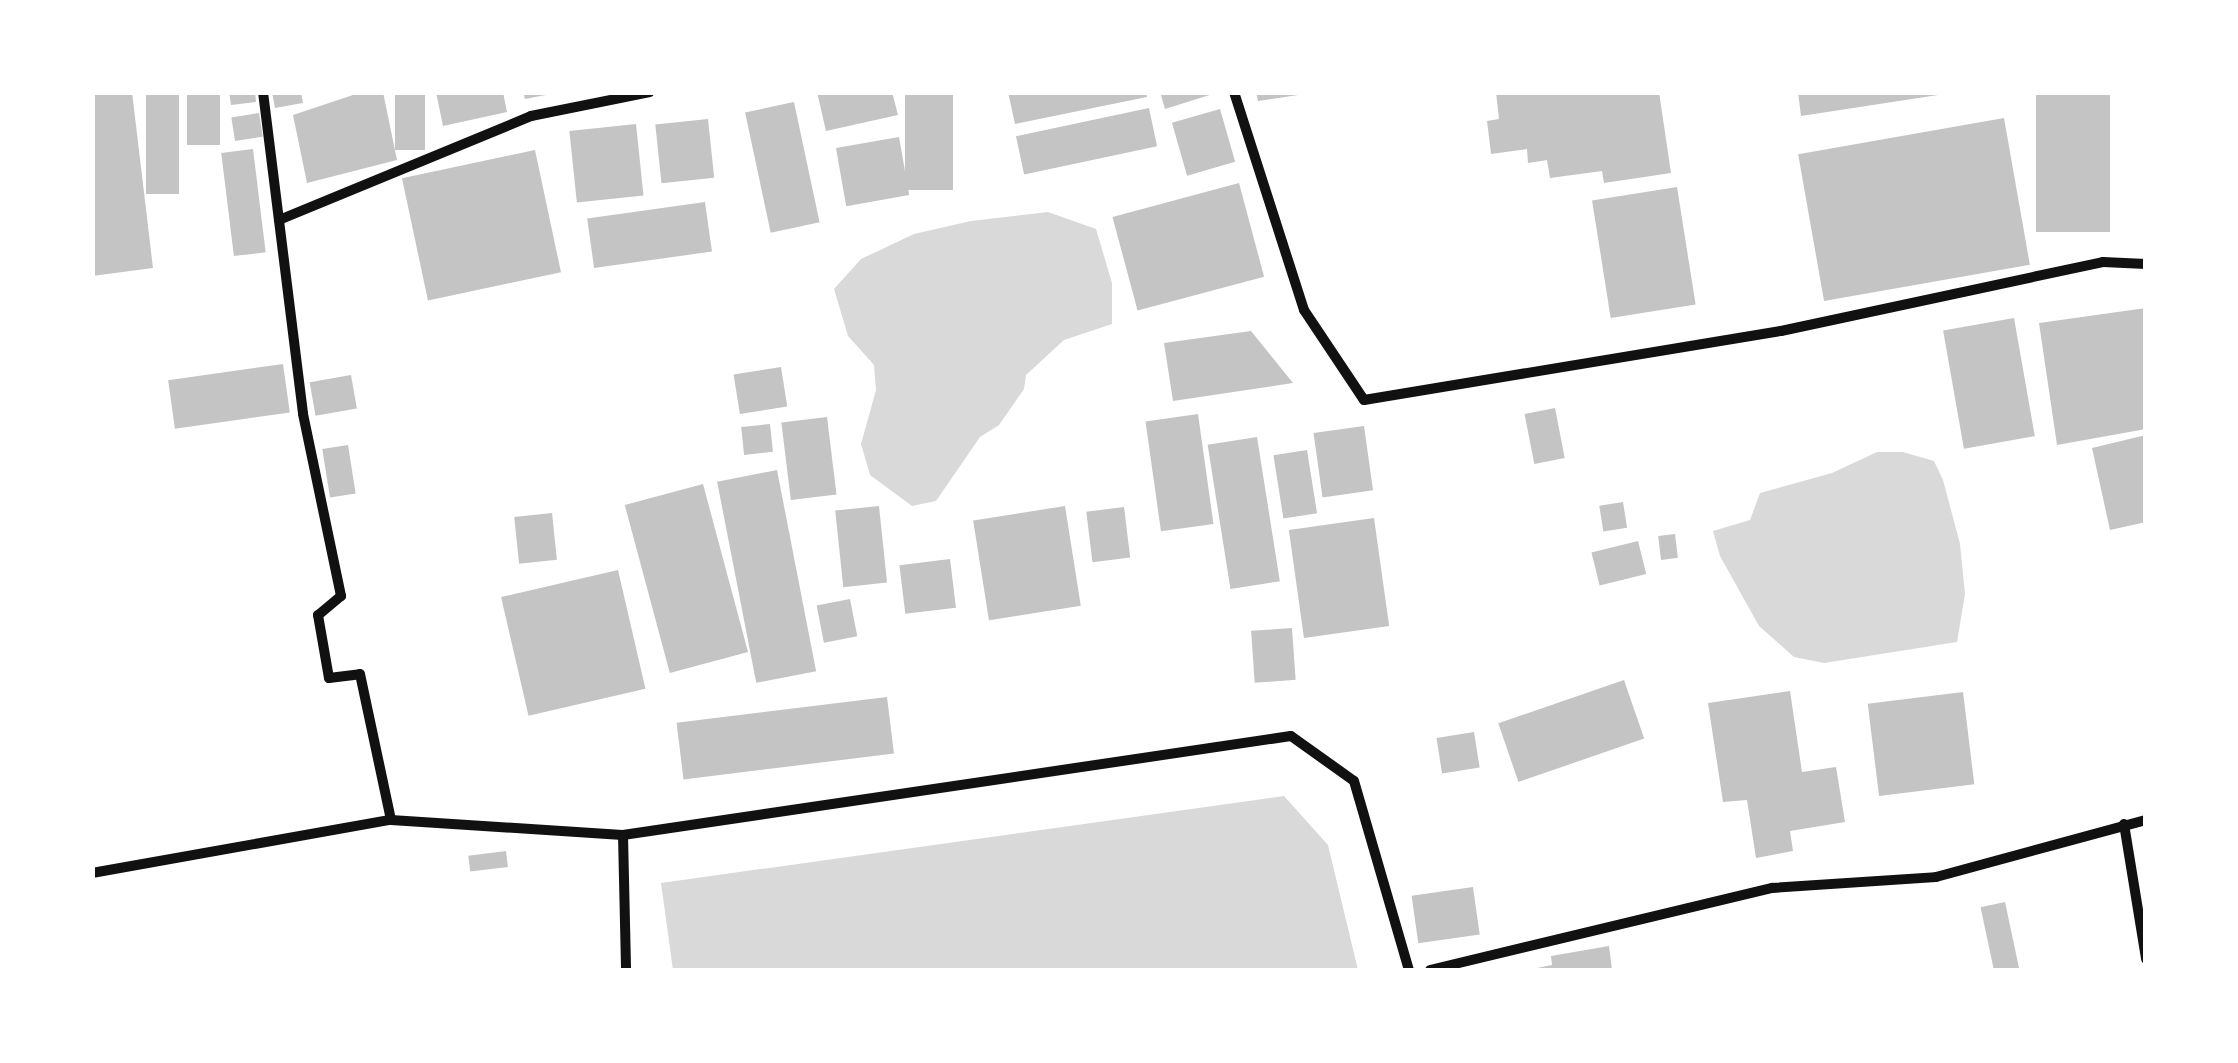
<!DOCTYPE html>
<html>
<head>
<meta charset="utf-8">
<style>
	body { margin:0 }
	#map { position:relative; width:2238px; height:1063px; overflow:hidden; background:#fff; font-family:Raleway,sans-serif }
	div>[style] { position:absolute }
	[style*='--x'] { left:calc(var(--x)*1px); top:calc(var(--y)*1px); width:calc(var(--w)*1px); rotate:calc(var(--a)*1deg) }
	.water>* { inset:0; background:#d9d9d9 }
	.building>* { inset:0; background:#c4c4c4; transform-origin:0 0 }
	.minor>* { height:10px; margin:-5px; padding:0 5px; transform-origin:5px; border-radius:5px; background:#111 }
	span { translate:-50% -50%; white-space:nowrap; text-align:center; line-height:1.15; -webkit-text-stroke:10px #fff; paint-order:stroke }
	.frame { position:absolute; inset:0; border:95px solid #fff; pointer-events:none }
</style>
</head>
<body>
<div id="map">
	<div class="water">
		<i style="clip-path:polygon(1048px 212px,1096px 229px,1112px 283px,1112px 324px,1064px 340px,1026px 375px,1024px 389px,999px 425px,980px 437px,936px 501px,912px 506px,870px 475px,861px 444px,876px 390px,874px 365px,848px 336px,834px 289px,861px 259px,914px 234px,971px 221px)"></i>
		<i style="clip-path:polygon(1877px 452px,1903px 452px,1934px 461px,1943px 480px,1960px 544px,1965px 594px,1957px 642px,1824px 663px,1794px 657px,1759px 626px,1720px 556px,1713px 531px,1750px 520px,1760px 493px,1832px 473px)"></i>
		<i style="clip-path:polygon(1284px 796px,1328px 845px,1358px 970px,673px 970px,661px 883px)"></i>
	</div>
	<div class="building">
		<i style="clip-path:polygon(92px 92px,132px 92px,153px 268px,92px 276px)"></i>
		<i style="left:146px;top:92px;width:33px;height:102px"></i>
		<i style="left:187px;top:92px;width:33px;height:53px"></i>
		<i style="clip-path:polygon(229px 92px,255px 92px,256px 102px,231px 105px)"></i>
		<i style="clip-path:polygon(272px 92px,301px 92px,303px 103px,275px 108px)"></i>
		<i style="clip-path:polygon(362px 92px,383px 92px,397px 160px,307px 183px,293px 115px)"></i>
		<i style="left:395px;top:92px;width:30px;height:58px"></i>
		<i style="clip-path:polygon(436px 92px,503px 92px,507px 112px,443px 126px)"></i>
		<i style="clip-path:polygon(523px 92px,551px 92px,551px 94px,525px 99px)"></i>
		<i style="clip-path:polygon(817px 92px,892px 92px,898px 115px,826px 131px)"></i>
		<i style="left:905px;top:92px;width:48px;height:98px"></i>
		<i style="clip-path:polygon(1008px 92px,1146px 92px,1147px 97px,1015px 124px)"></i>
		<i style="clip-path:polygon(1160px 92px,1216px 92px,1216px 93px,1165px 109px)"></i>
		<i style="clip-path:polygon(1256px 92px,1298px 92px,1298px 95px,1258px 101px)"></i>
		<i style="clip-path:polygon(1496px 92px,1659px 92px,1671px 173px,1604px 183px,1602px 171px,1550px 178px,1547px 160px,1528px 163px,1527px 149px,1491px 154px,1487px 121px,1499px 119px)"></i>
		<i style="clip-path:polygon(1798px 92px,1938px 92px,1938px 95px,1801px 116px)"></i>
		<i style="left:2036px;top:92px;width:74px;height:140px"></i>
		<i style="left:794px;top:102px;width:123px;height:50px;rotate:78deg"></i>
		<i style="left:1149px;top:108px;width:39px;height:136px;rotate:78deg"></i>
		<i style="left:1220px;top:109px;width:55px;height:50px;rotate:74deg"></i>
		<i style="left:259px;top:113px;width:24px;height:28px;rotate:81deg"></i>
		<i style="left:2004px;top:118px;width:149px;height:209px;rotate:80deg"></i>
		<i style="left:708px;top:119px;width:59px;height:53px;rotate:84deg"></i>
		<i style="left:636px;top:124px;width:72px;height:67px;rotate:84deg"></i>
		<i style="left:899px;top:137px;width:59px;height:64px;rotate:80deg"></i>
		<i style="left:253px;top:149px;width:104px;height:32px;rotate:83deg"></i>
		<i style="left:535px;top:150px;width:125px;height:136px;rotate:78deg"></i>
		<i style="left:1239px;top:183px;width:97px;height:131px;rotate:75deg"></i>
		<i style="left:1677px;top:187px;width:119px;height:86px;rotate:81deg"></i>
		<i style="left:705px;top:202px;width:50px;height:119px;rotate:82deg"></i>
		<i style="clip-path:polygon(2146px 308px,2146px 429px,2057px 445px,2039px 323px)"></i>
		<i style="left:2014px;top:318px;width:120px;height:72px;rotate:80deg"></i>
		<i style="clip-path:polygon(1251px 331px,1293px 383px,1173px 401px,1164px 343px)"></i>
		<i style="left:283px;top:364px;width:49px;height:116px;rotate:82deg"></i>
		<i style="left:781px;top:367px;width:40px;height:48px;rotate:81deg"></i>
		<i style="left:351px;top:375px;width:34px;height:42px;rotate:80deg"></i>
		<i style="left:1555px;top:408px;width:51px;height:31px;rotate:79deg"></i>
		<i style="left:1198px;top:414px;width:111px;height:53px;rotate:82deg"></i>
		<i style="left:827px;top:417px;width:78px;height:46px;rotate:83deg"></i>
		<i style="left:770px;top:424px;width:28px;height:29px;rotate:84deg"></i>
		<i style="left:1364px;top:426px;width:65px;height:51px;rotate:82deg"></i>
		<i style="clip-path:polygon(2146px 435px,2146px 522px,2110px 530px,2092px 448px)"></i>
		<i style="left:1257px;top:437px;width:146px;height:50px;rotate:81deg"></i>
		<i style="left:348px;top:445px;width:49px;height:26px;rotate:81deg"></i>
		<i style="left:1307px;top:450px;width:64px;height:34px;rotate:81deg"></i>
		<i style="left:777px;top:470px;width:205px;height:61px;rotate:79deg"></i>
		<i style="left:703px;top:484px;width:174px;height:81px;rotate:75deg"></i>
		<i style="left:1623px;top:502px;width:26px;height:24px;rotate:81deg"></i>
		<i style="left:879px;top:506px;width:77px;height:44px;rotate:84deg"></i>
		<i style="left:1065px;top:506px;width:101px;height:93px;rotate:81deg"></i>
		<i style="left:1124px;top:507px;width:51px;height:38px;rotate:83deg"></i>
		<i style="left:552px;top:513px;width:47px;height:38px;rotate:84deg"></i>
		<i style="left:1374px;top:518px;width:109px;height:86px;rotate:82deg"></i>
		<i style="left:1675px;top:534px;width:24px;height:17px;rotate:83deg"></i>
		<i style="left:1638px;top:541px;width:34px;height:48px;rotate:76deg"></i>
		<i style="left:950px;top:559px;width:49px;height:51px;rotate:83deg"></i>
		<i style="left:618px;top:570px;width:122px;height:120px;rotate:77deg"></i>
		<i style="left:850px;top:599px;width:38px;height:34px;rotate:79deg"></i>
		<i style="left:1292px;top:628px;width:52px;height:41px;rotate:86deg"></i>
		<i style="left:1624px;top:680px;width:62px;height:133px;rotate:71deg"></i>
		<i style="clip-path:polygon(1790px 691px,1802px 772px,1836px 767px,1845px 822px,1790px 831px,1793px 851px,1756px 858px,1747px 800px,1723px 802px,1708px 703px)"></i>
		<i style="left:1963px;top:692px;width:93px;height:96px;rotate:83deg"></i>
		<i style="left:887px;top:697px;width:57px;height:212px;rotate:83deg"></i>
		<i style="left:1474px;top:732px;width:36px;height:38px;rotate:81deg"></i>
		<i style="left:506px;top:851px;width:16px;height:38px;rotate:83deg"></i>
		<i style="left:1473px;top:887px;width:48px;height:62px;rotate:82deg"></i>
		<i style="left:2005px;top:902px;width:70px;height:25px;rotate:78deg"></i>
		<i style="clip-path:polygon(1609px 946px,1612px 970px,1527px 970px,1552px 965px,1551px 956px)"></i>
	</div>
	<div class="minor">
		<i style="--x:263;--y:92;--w:324;--a:82.9"></i>
		<i style="--x:303;--y:414;--w:186;--a:78.2"></i>
		<i style="--x:341;--y:596;--w:30;--a:140"></i>
		<i style="--x:318;--y:615;--w:64;--a:80.1"></i>
		<i style="--x:329;--y:678;--w:31;--a:-7"></i>
		<i style="--x:360;--y:674;--w:149;--a:78"></i>
		<i style="--x:1234;--y:92;--w:229;--a:72.2"></i>
		<i style="--x:1304;--y:310;--w:108;--a:56.3"></i>
		<i style="--x:1364;--y:400;--w:423;--a:-9.4"></i>
		<i style="--x:1781;--y:331;--w:329;--a:-12.1"></i>
		<i style="--x:2103;--y:262;--w:43;--a:2.7"></i>
		<i style="--x:279;--y:220;--w:273;--a:-22.4"></i>
		<i style="--x:531;--y:116;--w:121;--a:-11.4"></i>
		<i style="--x:2124;--y:824;--w:137;--a:80.7"></i>
		<i style="--x:623;--y:835;--w:135;--a:88.7"></i>
		<i style="--x:92;--y:873;--w:304;--a:-10.1"></i>
		<i style="--x:391;--y:820;--w:232;--a:3.7"></i>
		<i style="--x:623;--y:835;--w:675;--a:-8.43"></i>
		<i style="--x:1291;--y:736;--w:77;--a:35.5"></i>
		<i style="--x:1354;--y:781;--w:197;--a:73.8"></i>
		<i style="--x:1430;--y:970;--w:352;--a:-13.5"></i>
		<i style="--x:1772;--y:888;--w:164;--a:-3.8"></i>
		<i style="--x:1936;--y:877;--w:218;--a:-15.2"></i>
	</div>
	<div class="frame"></div>
</div>
</body>
</html>
